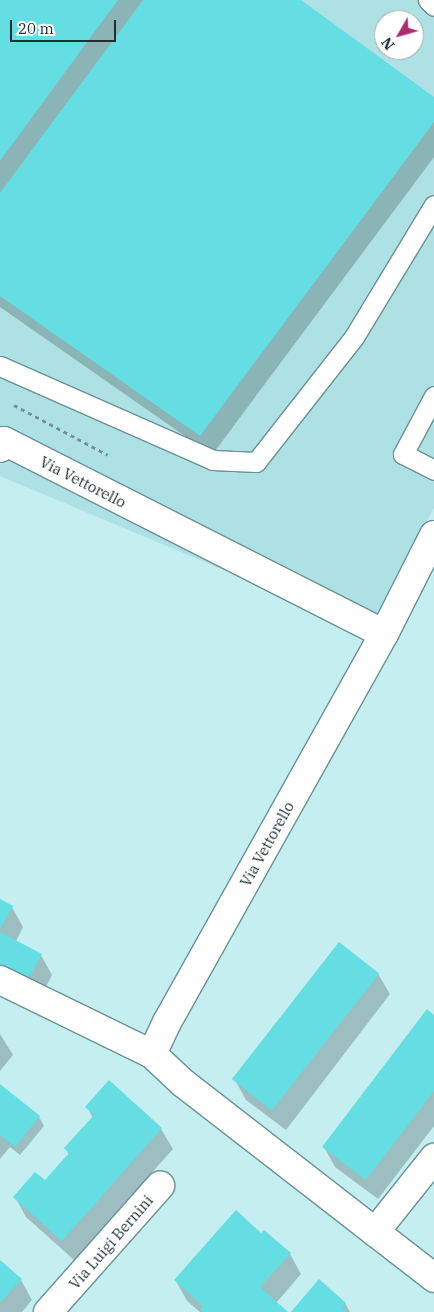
<!DOCTYPE html>
<html>
<head>
<meta charset="utf-8">
<style>
	body { margin:0 }
	#map { position:relative; width:434px; height:1312px; overflow:hidden; background:#c4eef0; font-family:"IBM Plex Serif",serif }
	div>[style] { position:absolute }
	[style*='--x'] { left:calc(var(--x)*1px); top:calc(var(--y)*1px); width:calc(var(--w)*1px); rotate:calc(var(--a)*1deg) }
	.built>* { inset:0; background:#aee1e4 }
	.shadow>* { inset:0; background:#0003 }
	.building>* { inset:0; background:#64dde3; transform-origin:0 0 }
	.path>* { height:3px; margin-top:-1.5px; transform-origin:0; background:repeating-linear-gradient(90deg,#759394 0 4px,transparent 0 8px) }
	.roads { filter:drop-shadow(1px 0 #6a9294) drop-shadow(-1px 0 #6a9294) drop-shadow(0 1px #6a9294) drop-shadow(0 -1px #6a9294) }
	.service>* { height:19px; margin:-9.5px; padding:0 9.5px; transform-origin:9.5px; border-radius:9.5px; background:#fff }
	.minor>* { height:28px; margin:-14px; padding:0 14px; transform-origin:14px; border-radius:14px; background:#fff }
	.tertiary>* { height:28px; margin:-14px; padding:0 14px; transform-origin:14px; border-radius:14px; background:#fff }
	span { translate:-50% -50%; white-space:nowrap; text-align:center; line-height:1.15; -webkit-text-stroke:4px #fff; paint-order:stroke }
	.street-label { font-size:15px; color:#203031 }
	.north { position:absolute; left:374px; top:10px; width:50px; height:50px; box-sizing:border-box; background:#fff; border:1px solid #a6acad; border-radius:50%; rotate:232deg; font-size:14px; font-weight:700; line-height:20px; text-align:center; color:#203031 }
	.north::after { content:''; display:block; margin:auto; width:18px; height:22px; background:#ae2970; clip-path:polygon(50% 0,100% 100%,50% 72%,0 100%) }
	.scale { position:absolute; left:10px; top:20px; width:106px; height:22px; box-sizing:border-box; border:2px solid #203031; border-top:0; padding-left:6px; font-size:15px; line-height:18px; white-space:nowrap; color:#203031; -webkit-text-stroke:4px #fff; paint-order:stroke }
</style>
</head>
<body>
<div id="map">
	<div class="built">
		<i style="clip-path:polygon(evenodd,0 0,434px 0,434px 508px,369px 631px,0 476px,0 0,384px 20px,414px 20px,414px 50px,384px 50px,384px 20px)"></i>
	</div>
	<div class="shadow">
		<i style="clip-path:polygon(0 0,299px 0,434px 99px,434px 157px,212px 455px,0 307px)"></i>
		<i style="clip-path:polygon(0 900px,12px 907px,23px 927px,16px 941px,41px 955px,52px 975px,37px 1004px,0 985px)"></i>
		<i style="clip-path:polygon(378px 974px,390px 994px,286px 1130px,246px 1100px,235px 1080px)"></i>
		<i style="clip-path:polygon(434px 1016px,434px 1126px,378px 1199px,335px 1167px,324px 1147px)"></i>
		<i style="clip-path:polygon(0 1034px,13px 1055px,0 1071px)"></i>
		<i style="clip-path:polygon(109px 1082px,161px 1129px,173px 1149px,74px 1260px,26px 1217px,15px 1197px,45px 1182px,69px 1155px,66px 1148px,93px 1118px,87px 1107px)"></i>
		<i style="clip-path:polygon(0 1086px,39px 1117px,44px 1126px,20px 1155px,10px 1147px,0 1159px)"></i>
		<i style="clip-path:polygon(262px 1235px,290px 1254px,301px 1274px,276px 1303px,287px 1312px,200px 1312px,187px 1301px,176px 1281px)"></i>
		<i style="clip-path:polygon(0 1262px,21px 1280px,32px 1300px,22px 1312px,0 1312px)"></i>
		<i style="clip-path:polygon(345px 1303px,350px 1312px,292px 1312px)"></i>
	</div>
	<div class="building">
		<i style="clip-path:polygon(0 0,118px 0,0 161px)"></i>
		<i style="clip-path:polygon(143px 0,301px 0,434px 97px,434px 122px,200px 436px,0 296px,0 193px)"></i>
		<i style="clip-path:polygon(0 899px,13px 906px,0 929px)"></i>
		<i style="clip-path:polygon(0 932px,42px 954px,25px 985px,0 972px)"></i>
		<i style="left:339px;top:942px;width:51px;height:174px;rotate:38deg"></i>
		<i style="clip-path:polygon(427px 1009px,434px 1015px,434px 1091px,366px 1180px,322px 1147px)"></i>
		<i style="clip-path:polygon(109px 1080px,162px 1128px,62px 1241px,13px 1197px,35px 1172px,45px 1180px,69px 1153px,64px 1148px,94px 1115px,85px 1107px)"></i>
		<i style="clip-path:polygon(0 1084px,40px 1116px,15px 1147px,0 1135px)"></i>
		<i style="clip-path:polygon(236px 1210px,261px 1233px,264px 1230px,291px 1253px,260px 1287px,288px 1312px,203px 1312px,200px 1310px,203px 1306px,174px 1280px)"></i>
		<i style="clip-path:polygon(0 1260px,22px 1279px,0 1303px)"></i>
		<i style="clip-path:polygon(319px 1279px,346px 1303px,342px 1307px,347px 1312px,291px 1312px)"></i>
	</div>
	<div class="path">
		<i style="--x:14;--y:405;--w:106;--a:28"></i>
	</div>
	<div class="roads">
		<div class="service">
			<i style="--x:428;--y:0;--w:8;--a:45"></i>
			<i style="--x:0;--y:366;--w:233;--a:23.8"></i>
			<i style="--x:213;--y:460;--w:43;--a:2.7"></i>
			<i style="--x:256;--y:462;--w:159;--a:-51.9"></i>
			<i style="--x:354;--y:337;--w:154;--a:-58.8"></i>
			<i style="--x:434;--y:396;--w:66;--a:118.1"></i>
			<i style="--x:403;--y:454;--w:35;--a:27"></i>
		</div>
		<div class="minor">
			<i style="--x:0;--y:448;--w:8;--a:-60"></i>
			<i style="--x:4;--y:441;--w:426;--a:26.9"></i>
			<i style="--x:0;--y:980;--w:169;--a:26"></i>
			<i style="--x:375;--y:1232;--w:95;--a:-51.4"></i>
			<i style="--x:48;--y:1312;--w:169;--a:-48.4"></i>
		</div>
		<div class="tertiary">
			<i style="--x:434;--y:535;--w:111;--a:116.8"></i>
			<i style="--x:384;--y:634;--w:445;--a:119.2"></i>
			<i style="--x:167;--y:1022;--w:35;--a:115"></i>
			<i style="--x:152;--y:1054;--w:42;--a:43.1"></i>
			<i style="--x:183;--y:1083;--w:318;--a:37.8"></i>
		</div>
	</div>
	<div class="street-label">
		<span style="left:83px;top:482px;rotate:27deg">Via Vettorello</span>
		<span style="left:267px;top:844px;rotate:-61deg">Via Vettorello</span>
		<span style="left:111px;top:1242px;rotate:-49deg">Via Luigi Bernini</span>
	</div>
	<div class="north">N</div>
	<div class="scale">20 m</div>
</div>
</body>
</html>
